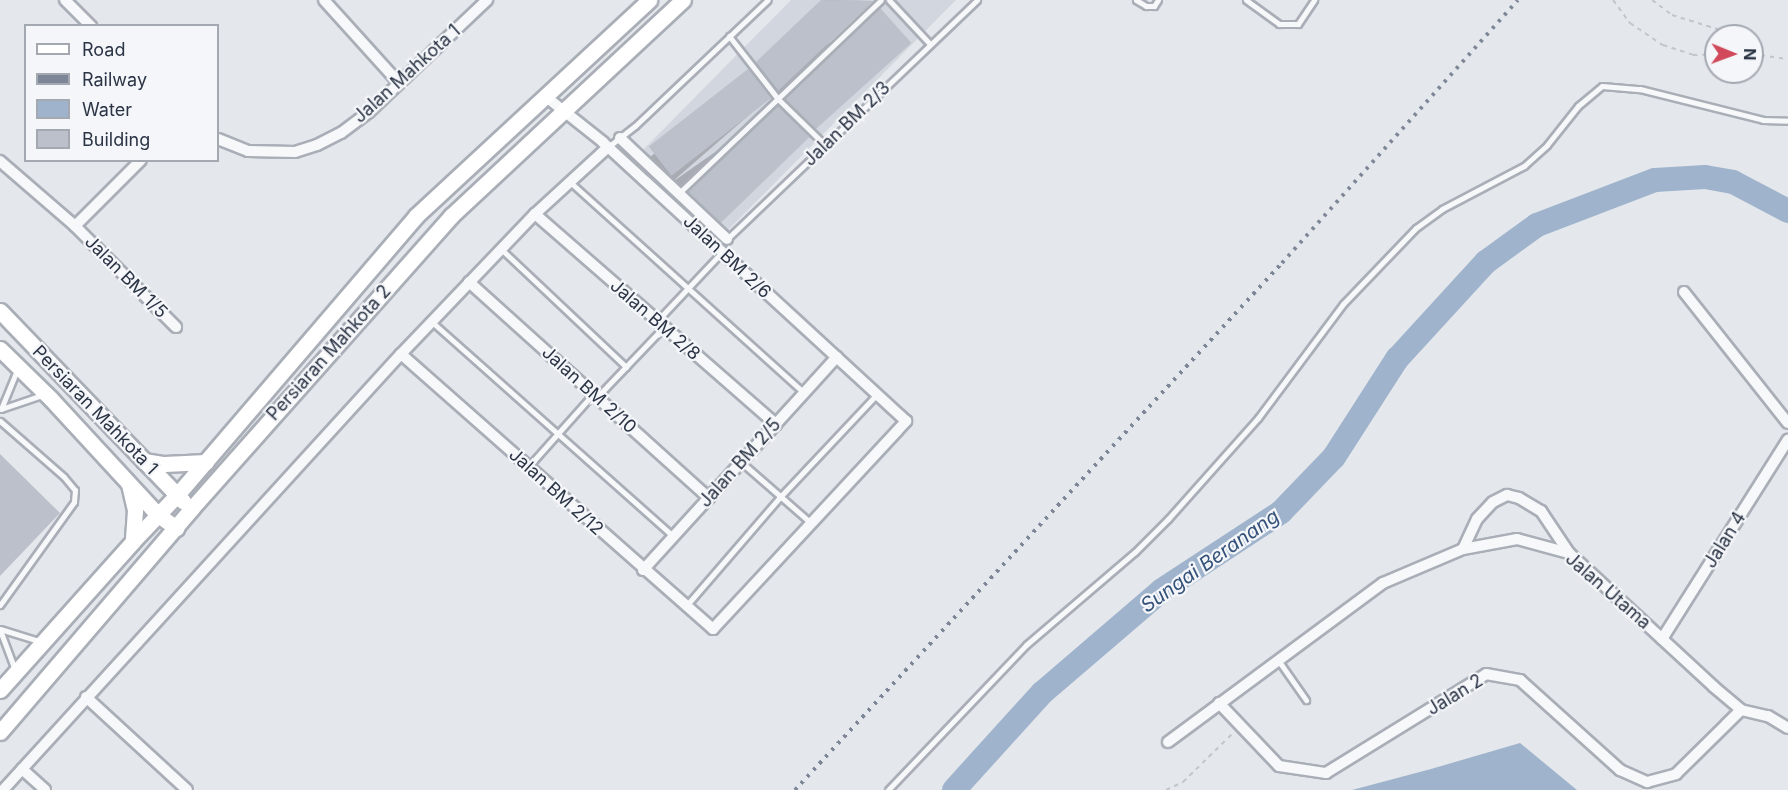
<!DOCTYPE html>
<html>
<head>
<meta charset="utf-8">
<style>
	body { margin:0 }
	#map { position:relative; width:1788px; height:790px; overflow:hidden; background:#e4e7ec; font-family:Inter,sans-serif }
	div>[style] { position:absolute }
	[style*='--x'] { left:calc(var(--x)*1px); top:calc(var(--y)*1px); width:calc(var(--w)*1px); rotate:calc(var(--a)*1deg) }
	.built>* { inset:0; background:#d2d6de }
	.water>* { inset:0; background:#9fb4cc }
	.shadow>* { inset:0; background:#0003; transform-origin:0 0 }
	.river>* { height:24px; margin:-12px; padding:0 12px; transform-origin:12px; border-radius:12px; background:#9fb4cc }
	.building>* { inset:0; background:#bbc0ca; transform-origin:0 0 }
	.path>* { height:2px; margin-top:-1px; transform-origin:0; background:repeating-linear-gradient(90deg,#c2c5cb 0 4.5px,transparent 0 9px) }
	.roads { filter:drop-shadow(2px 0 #a9aeb7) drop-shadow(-2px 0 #a9aeb7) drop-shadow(0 2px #a9aeb7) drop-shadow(0 -2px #a9aeb7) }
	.service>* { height:5px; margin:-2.5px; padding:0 2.5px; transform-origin:2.5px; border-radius:2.5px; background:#f7f8fa }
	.minor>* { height:10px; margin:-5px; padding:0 5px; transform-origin:5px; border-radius:5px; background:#f7f8fa }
	.secondary>* { height:15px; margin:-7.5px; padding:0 7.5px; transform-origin:7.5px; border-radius:7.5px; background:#fff }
	.rail>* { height:4px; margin-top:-2px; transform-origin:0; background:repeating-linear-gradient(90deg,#7d8696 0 3px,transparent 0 9px) }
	span { translate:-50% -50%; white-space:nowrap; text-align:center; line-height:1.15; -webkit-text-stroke:4.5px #f4f6f9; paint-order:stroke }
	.street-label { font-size:18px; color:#2b3445 }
	.water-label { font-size:20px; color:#34527a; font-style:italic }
	.legend { position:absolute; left:24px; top:24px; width:195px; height:138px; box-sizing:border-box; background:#f4f6f9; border:2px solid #a4a8b1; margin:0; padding:8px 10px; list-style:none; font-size:18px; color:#2b3445 }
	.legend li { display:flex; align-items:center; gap:12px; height:30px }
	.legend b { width:30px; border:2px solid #a4a8b1 }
	.north { position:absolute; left:1704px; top:24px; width:60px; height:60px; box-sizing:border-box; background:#f4f6f9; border:2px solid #a4a8b1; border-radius:50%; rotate:91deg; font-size:16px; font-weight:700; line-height:24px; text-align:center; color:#2b3445 }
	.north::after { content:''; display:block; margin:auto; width:21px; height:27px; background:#d1495b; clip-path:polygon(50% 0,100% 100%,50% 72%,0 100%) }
</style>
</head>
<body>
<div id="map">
	<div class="built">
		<i style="clip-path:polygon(791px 0,956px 0,724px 234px,641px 152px)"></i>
	</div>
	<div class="water">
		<i style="clip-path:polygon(1520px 743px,1577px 790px,1352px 790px,1431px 769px)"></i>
	</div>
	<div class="shadow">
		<i style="clip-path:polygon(823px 0,871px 1px,772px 96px,751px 69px)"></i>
		<i style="left:880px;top:10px;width:46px;height:138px;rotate:57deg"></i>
		<i style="left:747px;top:73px;width:33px;height:130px;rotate:49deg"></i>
		<i style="left:778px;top:108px;width:42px;height:131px;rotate:55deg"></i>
	</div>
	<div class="river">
		<i style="--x:954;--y:790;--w:131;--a:-47.8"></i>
		<i style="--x:1042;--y:693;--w:158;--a:-40.6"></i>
		<i style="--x:1162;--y:590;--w:142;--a:-33.2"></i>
		<i style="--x:1281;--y:512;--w:76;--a:-46.1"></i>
		<i style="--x:1334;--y:457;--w:117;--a:-57.3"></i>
		<i style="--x:1397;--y:359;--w:132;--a:-47.5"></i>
		<i style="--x:1486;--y:262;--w:63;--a:-36"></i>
		<i style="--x:1537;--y:225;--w:126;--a:-20.9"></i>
		<i style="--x:1655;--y:180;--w:50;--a:-3.4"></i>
		<i style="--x:1705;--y:177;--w:28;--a:10"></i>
		<i style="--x:1733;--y:182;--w:62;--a:27.8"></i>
	</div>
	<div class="building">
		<i style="clip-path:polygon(821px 0,873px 1px,778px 91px,756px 62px)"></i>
		<i style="left:880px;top:8px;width:47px;height:132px;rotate:48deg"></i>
		<i style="left:748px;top:69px;width:37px;height:126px;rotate:52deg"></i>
		<i style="left:778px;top:105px;width:45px;height:125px;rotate:46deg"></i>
		<i style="clip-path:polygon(0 454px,60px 513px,0 576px)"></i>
	</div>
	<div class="path">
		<i style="--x:1613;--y:0;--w:29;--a:54"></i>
		<i style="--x:1630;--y:23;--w:40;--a:34"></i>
		<i style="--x:1663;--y:45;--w:32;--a:18"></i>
		<i style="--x:1693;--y:55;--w:23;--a:-2"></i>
		<i style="--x:1652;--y:0;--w:25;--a:37"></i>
		<i style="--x:1672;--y:15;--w:71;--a:17.2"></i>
		<i style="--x:1752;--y:46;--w:11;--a:38"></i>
		<i style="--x:1752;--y:54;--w:36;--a:8"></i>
		<i style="--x:1166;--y:790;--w:19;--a:-25"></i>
		<i style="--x:1183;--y:782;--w:69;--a:-44.4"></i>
	</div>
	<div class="roads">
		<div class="service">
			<i style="--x:889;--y:0;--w:60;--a:47"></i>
			<i style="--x:1136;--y:0;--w:12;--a:31"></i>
			<i style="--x:1146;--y:6;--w:8;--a:0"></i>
			<i style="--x:1154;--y:6;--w:7;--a:-56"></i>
			<i style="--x:1246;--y:0;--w:41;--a:36"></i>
			<i style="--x:1279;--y:24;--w:19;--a:0"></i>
			<i style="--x:1298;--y:24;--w:29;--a:-56"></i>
			<i style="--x:729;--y:36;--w:80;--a:52.1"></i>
			<i style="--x:778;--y:99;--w:67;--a:44.4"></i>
			<i style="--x:608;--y:147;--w:34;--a:-38"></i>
			<i style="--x:635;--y:126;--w:183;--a:-43.5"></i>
			<i style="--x:570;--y:182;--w:315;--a:42"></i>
			<i style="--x:679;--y:193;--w:279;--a:-43.7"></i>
			<i style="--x:727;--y:239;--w:346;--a:-43.7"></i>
			<i style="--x:501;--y:249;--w:172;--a:43.3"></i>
			<i style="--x:657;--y:321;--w:95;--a:-46.7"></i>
			<i style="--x:432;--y:322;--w:322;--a:41.6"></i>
			<i style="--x:597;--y:397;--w:95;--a:-46.3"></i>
			<i style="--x:1;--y:409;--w:43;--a:-18.9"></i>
			<i style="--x:1;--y:409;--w:42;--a:-67.7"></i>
			<i style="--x:0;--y:421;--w:85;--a:41.2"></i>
			<i style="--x:64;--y:477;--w:17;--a:50"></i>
			<i style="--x:75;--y:490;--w:12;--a:95"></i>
			<i style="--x:74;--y:502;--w:127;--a:125.7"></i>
			<i style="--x:741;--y:462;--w:93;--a:41.1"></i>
			<i style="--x:528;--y:467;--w:98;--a:-48.3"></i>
			<i style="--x:686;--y:606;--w:145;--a:-49.2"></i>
			<i style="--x:781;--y:496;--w:140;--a:-46.7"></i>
			<i style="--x:0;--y:629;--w:41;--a:17.1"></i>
			<i style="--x:0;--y:630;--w:43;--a:69.4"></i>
			<i style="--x:1278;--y:660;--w:49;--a:55"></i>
			<i style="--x:888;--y:790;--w:200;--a:-46.4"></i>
			<i style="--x:1026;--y:645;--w:143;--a:-40.5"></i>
			<i style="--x:1135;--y:552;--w:47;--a:-45"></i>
			<i style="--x:1168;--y:519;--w:135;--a:-48.3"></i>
			<i style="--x:1258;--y:418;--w:142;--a:-53.3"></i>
			<i style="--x:1343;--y:304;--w:105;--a:-46.2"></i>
			<i style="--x:1416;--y:228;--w:32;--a:-36"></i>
			<i style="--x:1442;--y:209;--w:93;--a:-27.7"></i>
			<i style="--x:1524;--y:166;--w:31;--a:-42"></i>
			<i style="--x:1547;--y:145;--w:50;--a:-51.5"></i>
			<i style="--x:1578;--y:106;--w:31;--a:-40"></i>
			<i style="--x:1602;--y:86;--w:38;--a:5"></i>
			<i style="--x:1640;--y:89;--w:127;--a:14.1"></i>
			<i style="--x:1763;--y:120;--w:25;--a:2"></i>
		</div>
		<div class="minor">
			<i style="--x:65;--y:0;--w:37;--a:45"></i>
			<i style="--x:324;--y:0;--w:112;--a:47.9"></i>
			<i style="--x:620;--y:138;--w:147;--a:43.3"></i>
			<i style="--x:218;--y:139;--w:32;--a:22"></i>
			<i style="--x:248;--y:151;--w:47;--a:1.2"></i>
			<i style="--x:295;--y:152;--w:23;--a:-18"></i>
			<i style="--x:317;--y:145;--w:27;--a:-27"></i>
			<i style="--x:341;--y:133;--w:35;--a:-37"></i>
			<i style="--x:369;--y:112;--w:163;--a:-43.5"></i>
			<i style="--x:0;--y:161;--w:99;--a:40.9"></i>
			<i style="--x:75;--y:226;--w:143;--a:45"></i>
			<i style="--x:535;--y:214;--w:320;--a:41.1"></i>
			<i style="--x:75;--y:226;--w:93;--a:-45"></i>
			<i style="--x:469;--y:282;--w:323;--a:42"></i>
			<i style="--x:1684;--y:292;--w:167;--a:51.6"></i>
			<i style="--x:401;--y:354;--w:416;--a:41.4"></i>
			<i style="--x:713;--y:629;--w:284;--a:-47.1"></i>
			<i style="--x:906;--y:421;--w:412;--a:-137.4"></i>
			<i style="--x:603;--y:142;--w:74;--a:-141.6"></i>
			<i style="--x:1463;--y:549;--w:33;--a:-65"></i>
			<i style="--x:1477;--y:519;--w:23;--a:-47"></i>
			<i style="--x:1493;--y:502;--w:16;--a:-27"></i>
			<i style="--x:1507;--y:495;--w:12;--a:14"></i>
			<i style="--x:1519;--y:498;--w:26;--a:31"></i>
			<i style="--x:1541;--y:511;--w:50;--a:56.3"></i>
			<i style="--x:643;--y:570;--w:288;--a:-47.7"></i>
			<i style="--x:1662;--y:639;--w:236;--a:-57.7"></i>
			<i style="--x:86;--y:697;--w:137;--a:42.6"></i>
			<i style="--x:1219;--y:703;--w:87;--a:46.4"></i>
			<i style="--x:1279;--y:766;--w:48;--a:8.5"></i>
			<i style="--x:1326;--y:773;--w:188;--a:-31.7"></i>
			<i style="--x:1486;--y:674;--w:35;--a:10"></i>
			<i style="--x:1520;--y:680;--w:135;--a:42"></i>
			<i style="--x:1620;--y:770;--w:30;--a:24"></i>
			<i style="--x:1647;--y:782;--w:30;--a:-15"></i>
			<i style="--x:1676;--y:774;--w:91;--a:-44.6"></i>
			<i style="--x:1168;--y:742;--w:267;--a:-36.5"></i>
			<i style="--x:1383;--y:583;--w:87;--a:-23"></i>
			<i style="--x:1463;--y:549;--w:55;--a:-10.5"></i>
			<i style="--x:1517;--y:539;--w:54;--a:15.1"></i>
			<i style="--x:1569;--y:553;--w:197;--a:42.7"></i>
			<i style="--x:1714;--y:687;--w:35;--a:40"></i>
			<i style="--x:1741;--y:710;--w:28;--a:13"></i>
			<i style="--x:1768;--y:716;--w:23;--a:31"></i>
			<i style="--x:22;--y:769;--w:31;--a:42"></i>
			<i style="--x:3;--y:790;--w:590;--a:-47.61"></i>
			<i style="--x:401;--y:354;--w:194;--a:-46.3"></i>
			<i style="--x:535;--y:214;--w:99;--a:-42.5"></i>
		</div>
		<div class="secondary">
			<i style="--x:0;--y:311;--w:264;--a:46.1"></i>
			<i style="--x:0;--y:349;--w:71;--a:44.4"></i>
			<i style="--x:51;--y:399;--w:156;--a:47.3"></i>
			<i style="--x:157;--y:514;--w:24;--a:36"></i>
			<i style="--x:144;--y:461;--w:20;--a:9"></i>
			<i style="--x:164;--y:464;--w:42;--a:-2.7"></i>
			<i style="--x:129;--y:484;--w:27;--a:77"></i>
			<i style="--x:135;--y:510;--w:31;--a:94"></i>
			<i style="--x:0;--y:690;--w:200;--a:-48.2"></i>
			<i style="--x:133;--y:541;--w:64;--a:-46.3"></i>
			<i style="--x:177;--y:495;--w:367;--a:-49.4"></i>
			<i style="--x:416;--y:216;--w:318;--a:-42.8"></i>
			<i style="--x:0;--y:732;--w:294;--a:-49.4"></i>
			<i style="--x:191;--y:509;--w:392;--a:-48.4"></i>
			<i style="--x:451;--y:216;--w:317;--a:-43"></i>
		</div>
	</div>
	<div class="rail">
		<i style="--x:795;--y:790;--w:718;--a:-47.26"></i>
		<i style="--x:1282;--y:263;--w:353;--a:-48.1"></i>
	</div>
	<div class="street-label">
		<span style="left:407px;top:74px;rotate:-42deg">Jalan Mahkota 1</span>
		<span style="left:847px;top:124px;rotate:-44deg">Jalan BM 2/3</span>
		<span style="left:727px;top:257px;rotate:43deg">Jalan BM 2/6</span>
		<span style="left:126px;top:277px;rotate:45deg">Jalan BM 1/5</span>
		<span style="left:655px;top:320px;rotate:41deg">Jalan BM 2/8</span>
		<span style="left:329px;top:353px;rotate:-48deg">Persiaran Mahkota 2</span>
		<span style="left:589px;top:390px;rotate:42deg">Jalan BM 2/10</span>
		<span style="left:95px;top:410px;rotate:46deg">Persiaran Mahkota 1</span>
		<span style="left:740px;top:463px;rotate:-48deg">Jalan BM 2/5</span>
		<span style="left:556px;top:492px;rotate:42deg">Jalan BM 2/12</span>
		<span style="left:1725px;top:540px;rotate:-58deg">Jalan 4</span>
		<span style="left:1608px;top:591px;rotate:41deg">Jalan Utama</span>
		<span style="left:1455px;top:695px;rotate:-31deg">Jalan 2</span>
	</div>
	<div class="water-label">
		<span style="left:1210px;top:561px;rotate:-35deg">Sungai Beranang</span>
	</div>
	<ul class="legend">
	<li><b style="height:8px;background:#fff"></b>Road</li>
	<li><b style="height:8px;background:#7d8696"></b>Railway</li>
	<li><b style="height:16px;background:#9fb4cc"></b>Water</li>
	<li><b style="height:16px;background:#bbc0ca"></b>Building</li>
	</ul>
	<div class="north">N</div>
</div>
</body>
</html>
